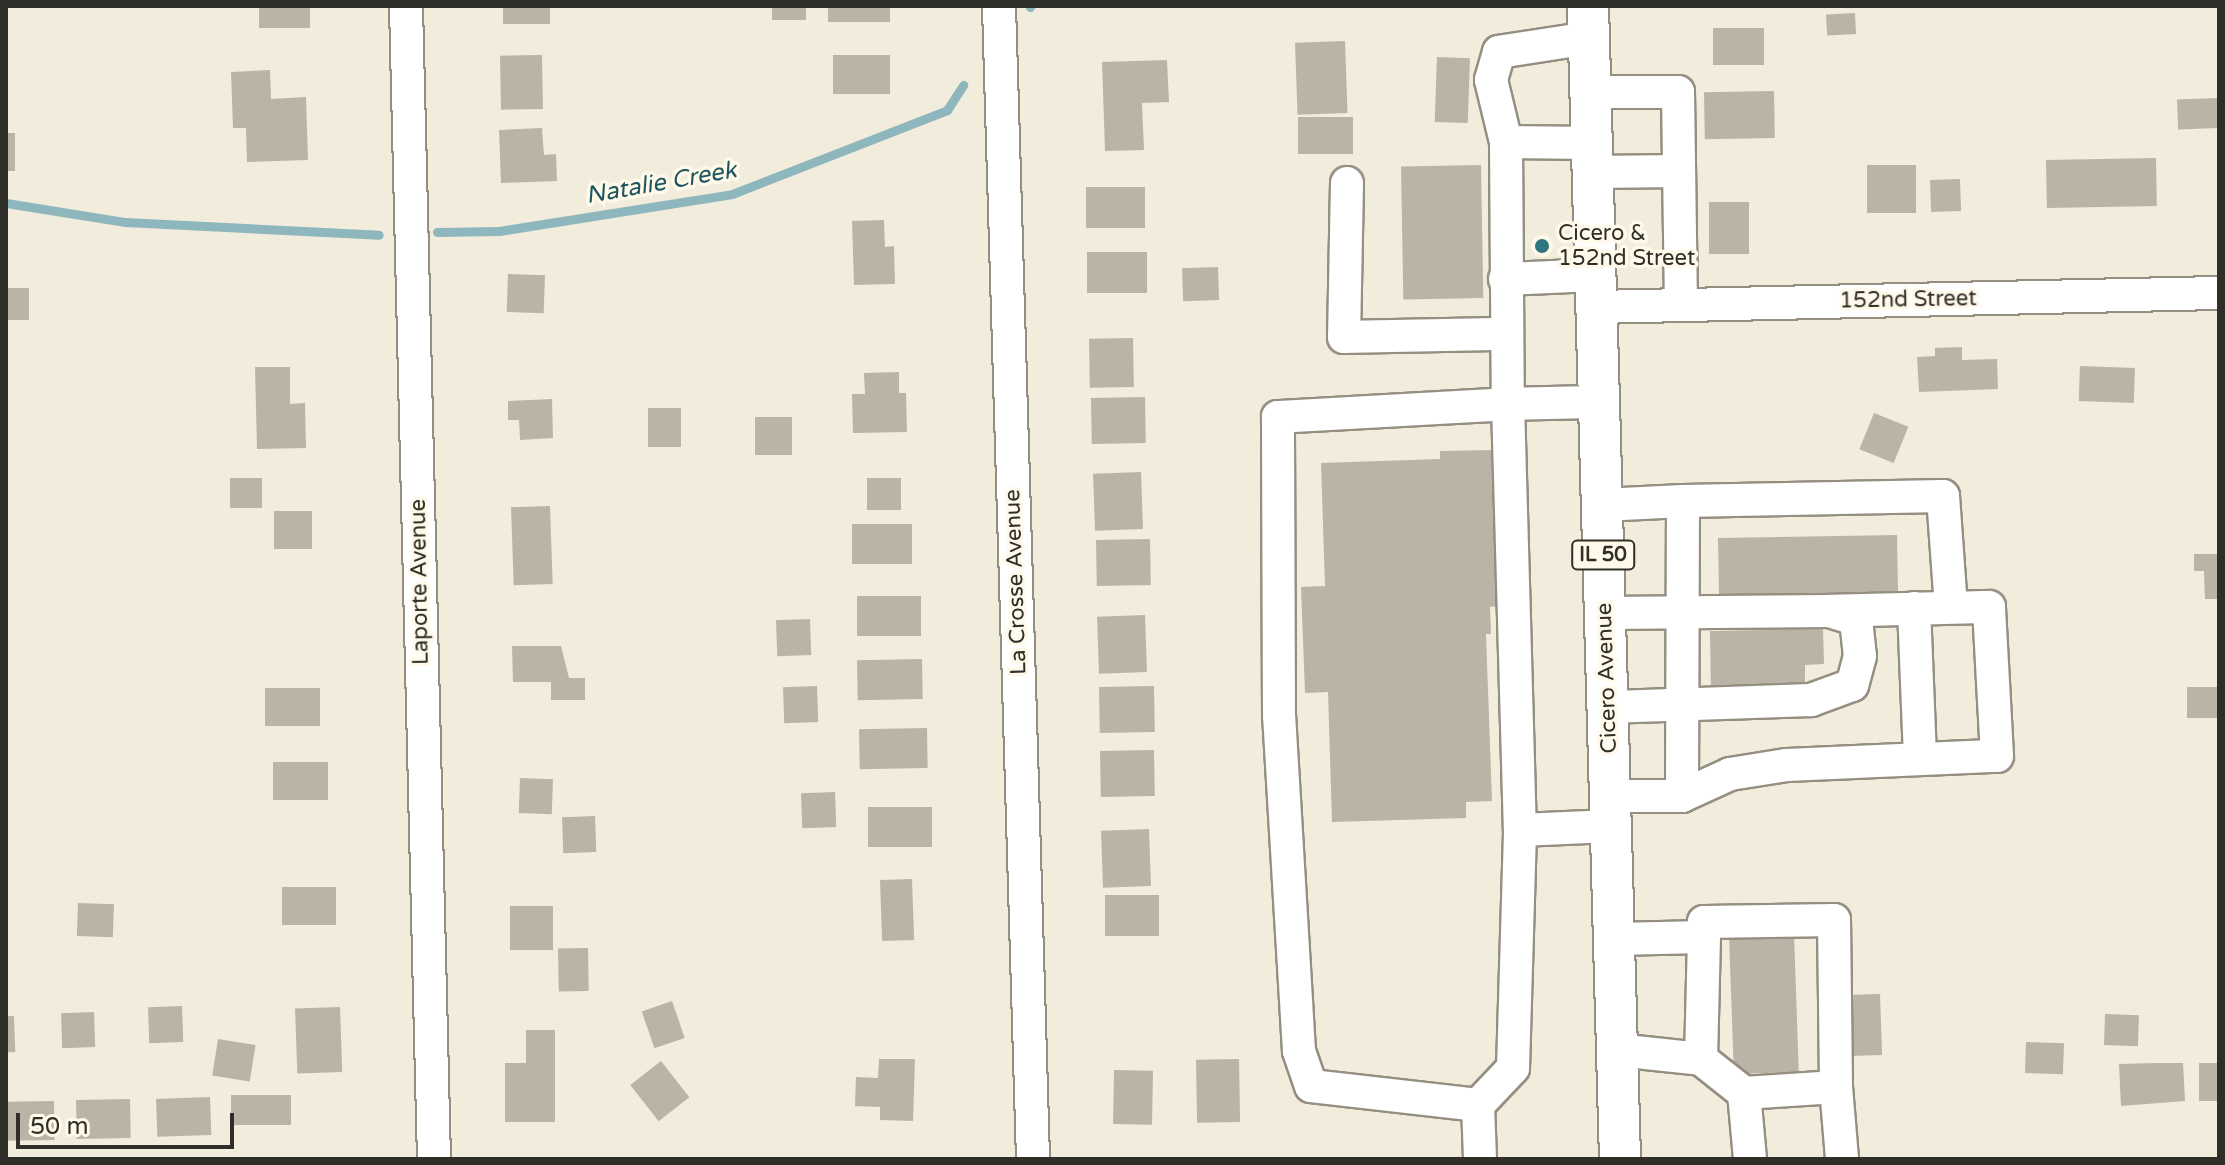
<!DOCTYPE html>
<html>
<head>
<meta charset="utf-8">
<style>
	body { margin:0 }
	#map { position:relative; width:2225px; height:1165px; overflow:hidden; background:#f2ecdd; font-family:"Varela Round",sans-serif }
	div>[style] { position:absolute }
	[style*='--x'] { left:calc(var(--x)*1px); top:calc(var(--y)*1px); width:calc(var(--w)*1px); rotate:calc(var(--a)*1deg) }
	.stream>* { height:9px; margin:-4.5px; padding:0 4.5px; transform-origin:4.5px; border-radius:4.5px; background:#8db6bd }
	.building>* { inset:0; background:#bab4a6; transform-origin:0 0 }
	.roads { filter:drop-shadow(2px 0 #958f82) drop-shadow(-2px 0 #958f82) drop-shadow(0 2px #958f82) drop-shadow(0 -2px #958f82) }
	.minor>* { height:32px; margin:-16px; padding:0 16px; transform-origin:16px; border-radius:16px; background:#fff }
	.major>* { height:40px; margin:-20px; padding:0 20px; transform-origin:20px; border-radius:20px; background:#fff }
	.dots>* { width:22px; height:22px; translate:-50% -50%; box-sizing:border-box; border:4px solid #fff9ea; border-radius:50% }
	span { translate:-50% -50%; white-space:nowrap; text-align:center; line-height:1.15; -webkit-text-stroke:7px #fff9ea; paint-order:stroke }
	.shield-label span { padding:2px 6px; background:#fff9ea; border:2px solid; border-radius:6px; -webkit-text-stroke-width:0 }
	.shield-label { font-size:20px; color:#302e28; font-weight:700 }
	.poi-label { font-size:22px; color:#302e28 }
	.left { translate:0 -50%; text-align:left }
	.street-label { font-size:22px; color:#302e28 }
	.water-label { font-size:24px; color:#1e5760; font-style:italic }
	.frame { position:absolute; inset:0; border:8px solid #302e28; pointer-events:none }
	.scale { position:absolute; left:16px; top:1113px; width:218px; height:36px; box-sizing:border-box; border:4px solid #302e28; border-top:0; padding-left:10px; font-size:24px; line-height:28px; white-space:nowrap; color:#302e28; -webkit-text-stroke:6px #fff9ea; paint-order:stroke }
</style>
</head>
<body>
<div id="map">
	<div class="stream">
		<i style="--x:1030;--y:7;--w:1;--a:-90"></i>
		<i style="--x:6;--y:203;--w:121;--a:9.1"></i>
		<i style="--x:125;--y:222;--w:254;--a:2.9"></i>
		<i style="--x:437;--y:232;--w:62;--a:-0.9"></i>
		<i style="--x:499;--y:231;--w:236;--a:-9"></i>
		<i style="--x:732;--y:194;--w:231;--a:-21.3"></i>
		<i style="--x:947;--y:110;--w:30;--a:-57"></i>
	</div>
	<div class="building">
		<i style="left:259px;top:6px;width:51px;height:22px"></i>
		<i style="left:503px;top:6px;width:47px;height:18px"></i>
		<i style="left:772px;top:6px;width:34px;height:14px"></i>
		<i style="left:828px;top:6px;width:62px;height:16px"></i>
		<i style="left:1855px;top:13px;width:21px;height:29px;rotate:87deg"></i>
		<i style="left:1713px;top:28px;width:51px;height:37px"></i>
		<i style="left:1345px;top:41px;width:72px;height:50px;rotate:88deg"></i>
		<i style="left:542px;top:55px;width:54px;height:42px;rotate:89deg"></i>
		<i style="left:890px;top:55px;width:39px;height:57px;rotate:90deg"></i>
		<i style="left:1437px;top:57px;width:33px;height:65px;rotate:2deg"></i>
		<i style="clip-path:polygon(1167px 60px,1169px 102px,1142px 103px,1144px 150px,1105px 151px,1102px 62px)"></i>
		<i style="clip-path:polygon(270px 70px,271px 99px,306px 97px,308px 160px,247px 162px,246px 128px,233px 128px,231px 72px)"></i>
		<i style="left:1774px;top:91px;width:47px;height:70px;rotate:89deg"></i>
		<i style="left:2217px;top:98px;width:30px;height:40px;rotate:88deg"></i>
		<i style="left:1353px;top:117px;width:37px;height:55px;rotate:90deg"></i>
		<i style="clip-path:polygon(542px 128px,544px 155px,556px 154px,557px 181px,501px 183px,499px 130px)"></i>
		<i style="left:6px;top:133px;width:9px;height:38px"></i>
		<i style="left:2156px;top:158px;width:48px;height:110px;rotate:89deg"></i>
		<i style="left:1481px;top:165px;width:133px;height:80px;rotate:89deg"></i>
		<i style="left:1916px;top:165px;width:48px;height:49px;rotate:90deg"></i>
		<i style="left:1960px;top:179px;width:32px;height:30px;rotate:88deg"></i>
		<i style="left:1086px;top:187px;width:59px;height:41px"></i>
		<i style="left:1709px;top:202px;width:40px;height:52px"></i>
		<i style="clip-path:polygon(884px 220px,885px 247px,894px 246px,895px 284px,854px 285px,852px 221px)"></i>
		<i style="left:1147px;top:252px;width:41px;height:60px;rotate:90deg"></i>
		<i style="left:1218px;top:267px;width:33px;height:36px;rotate:88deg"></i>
		<i style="left:508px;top:274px;width:37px;height:38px;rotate:2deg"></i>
		<i style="left:6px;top:288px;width:23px;height:32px"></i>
		<i style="left:1133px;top:338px;width:49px;height:44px;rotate:89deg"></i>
		<i style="clip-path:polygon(1962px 347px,1962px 360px,1997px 359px,1998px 389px,1919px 392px,1917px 357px,1935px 356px,1935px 348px)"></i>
		<i style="left:2080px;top:366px;width:55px;height:35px;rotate:2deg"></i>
		<i style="clip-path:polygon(255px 367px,290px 367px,290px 404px,305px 403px,306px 448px,257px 449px)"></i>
		<i style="clip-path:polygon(899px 372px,899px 393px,906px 393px,907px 432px,853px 433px,852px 394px,865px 394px,864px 373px)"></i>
		<i style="left:1145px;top:397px;width:46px;height:54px;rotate:89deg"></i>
		<i style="clip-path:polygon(552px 399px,553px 438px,520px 440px,519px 420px,508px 420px,508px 401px)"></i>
		<i style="left:648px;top:408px;width:33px;height:39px"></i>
		<i style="left:1874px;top:413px;width:37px;height:39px;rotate:22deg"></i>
		<i style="left:792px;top:417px;width:38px;height:37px;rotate:90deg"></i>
		<i style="clip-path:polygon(1493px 450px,1498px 606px,1490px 607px,1491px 634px,1486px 634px,1492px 801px,1466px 802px,1466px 818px,1332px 822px,1328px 692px,1305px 693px,1301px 587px,1325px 586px,1321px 463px,1440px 459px,1440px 451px)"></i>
		<i style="left:1141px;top:472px;width:57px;height:48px;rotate:88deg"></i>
		<i style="left:262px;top:478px;width:30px;height:32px;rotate:90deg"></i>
		<i style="left:867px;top:478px;width:34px;height:32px"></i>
		<i style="left:550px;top:506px;width:78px;height:39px;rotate:88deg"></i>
		<i style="left:312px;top:511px;width:38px;height:38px;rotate:90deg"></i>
		<i style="left:912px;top:524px;width:40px;height:60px;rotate:90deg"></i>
		<i style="left:1897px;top:535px;width:64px;height:179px;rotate:89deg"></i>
		<i style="left:1150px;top:539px;width:46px;height:54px;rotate:89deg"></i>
		<i style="clip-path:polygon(2194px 554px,2219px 554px,2219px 599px,2205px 599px,2204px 571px,2194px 571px)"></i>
		<i style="left:857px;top:596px;width:64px;height:40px"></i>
		<i style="left:1145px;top:615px;width:57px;height:48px;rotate:88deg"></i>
		<i style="left:810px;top:619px;width:36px;height:34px;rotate:88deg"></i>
		<i style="clip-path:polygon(1823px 629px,1824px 664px,1805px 665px,1805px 694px,1711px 695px,1710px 631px)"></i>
		<i style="clip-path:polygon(512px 646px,561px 646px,569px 678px,585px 678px,585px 700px,551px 700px,551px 682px,513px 682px)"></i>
		<i style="left:922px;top:659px;width:40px;height:65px;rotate:89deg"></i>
		<i style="left:817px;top:686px;width:36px;height:34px;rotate:88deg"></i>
		<i style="left:1154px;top:686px;width:46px;height:55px;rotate:89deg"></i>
		<i style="left:2219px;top:687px;width:31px;height:32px;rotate:90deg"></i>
		<i style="left:320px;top:688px;width:38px;height:55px;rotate:90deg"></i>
		<i style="left:927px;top:728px;width:40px;height:68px;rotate:89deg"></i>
		<i style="left:1154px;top:750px;width:46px;height:54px;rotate:89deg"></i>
		<i style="left:328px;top:762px;width:38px;height:55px;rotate:90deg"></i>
		<i style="left:520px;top:778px;width:33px;height:35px;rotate:2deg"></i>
		<i style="left:835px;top:792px;width:35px;height:34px;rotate:88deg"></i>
		<i style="left:932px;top:807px;width:40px;height:64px;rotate:90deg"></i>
		<i style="left:595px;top:816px;width:36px;height:33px;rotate:88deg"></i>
		<i style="left:1149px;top:829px;width:57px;height:48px;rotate:88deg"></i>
		<i style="left:912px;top:879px;width:61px;height:32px;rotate:88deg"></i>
		<i style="left:336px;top:887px;width:38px;height:54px;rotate:90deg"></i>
		<i style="left:1105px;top:895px;width:54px;height:41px"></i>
		<i style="left:78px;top:903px;width:36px;height:33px;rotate:2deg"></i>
		<i style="left:510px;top:906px;width:43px;height:44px"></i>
		<i style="left:1794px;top:934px;width:138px;height:65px;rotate:88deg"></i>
		<i style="left:588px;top:948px;width:43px;height:30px;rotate:89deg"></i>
		<i style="left:1880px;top:994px;width:61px;height:32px;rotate:88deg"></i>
		<i style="left:672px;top:1001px;width:39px;height:32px;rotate:71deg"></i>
		<i style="left:182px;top:1006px;width:36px;height:34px;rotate:88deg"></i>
		<i style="left:340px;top:1007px;width:65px;height:45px;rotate:88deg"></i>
		<i style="left:94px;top:1012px;width:35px;height:33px;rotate:88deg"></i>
		<i style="left:2105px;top:1014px;width:34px;height:31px;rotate:2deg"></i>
		<i style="left:14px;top:1016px;width:36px;height:8px;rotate:88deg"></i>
		<i style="clip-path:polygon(526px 1030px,555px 1030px,555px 1122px,505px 1122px,505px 1063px,526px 1063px)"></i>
		<i style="left:218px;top:1039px;width:38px;height:37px;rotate:9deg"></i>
		<i style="left:2026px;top:1042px;width:38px;height:31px;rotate:2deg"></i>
		<i style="clip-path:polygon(879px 1059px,915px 1059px,913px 1121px,880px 1120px,880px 1107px,855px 1106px,856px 1077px,878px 1078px)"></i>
		<i style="left:1239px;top:1059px;width:63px;height:43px;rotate:89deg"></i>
		<i style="left:661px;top:1061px;width:46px;height:39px;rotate:52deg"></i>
		<i style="clip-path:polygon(2156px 1063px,2183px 1063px,2185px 1101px,2121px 1106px,2119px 1064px)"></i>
		<i style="left:2199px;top:1063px;width:20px;height:38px"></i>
		<i style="left:1114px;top:1070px;width:39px;height:54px;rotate:1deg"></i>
		<i style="left:291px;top:1095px;width:30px;height:60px;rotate:90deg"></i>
		<i style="left:210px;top:1097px;width:38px;height:54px;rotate:88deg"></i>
		<i style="left:130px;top:1099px;width:39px;height:54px;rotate:89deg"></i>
		<i style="left:54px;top:1101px;width:39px;height:48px;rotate:89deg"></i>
	</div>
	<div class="roads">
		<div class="minor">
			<i style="--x:406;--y:6;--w:1153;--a:88.61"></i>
			<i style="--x:999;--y:6;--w:1154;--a:88.31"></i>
			<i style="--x:1589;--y:38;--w:91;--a:171.2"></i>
			<i style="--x:1499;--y:52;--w:29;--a:106"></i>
			<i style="--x:1491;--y:80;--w:64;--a:76.4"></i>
			<i style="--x:1506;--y:142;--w:262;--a:89.6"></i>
			<i style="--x:1508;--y:404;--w:91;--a:-1.3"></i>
			<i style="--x:1590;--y:92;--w:88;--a:0"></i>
			<i style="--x:1678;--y:92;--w:213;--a:89.2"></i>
			<i style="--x:1506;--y:142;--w:86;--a:0.7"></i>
			<i style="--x:1593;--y:172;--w:86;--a:-0.7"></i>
			<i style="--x:1347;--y:183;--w:154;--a:91.1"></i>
			<i style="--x:1344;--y:337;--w:162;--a:-1.1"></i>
			<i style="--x:1505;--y:279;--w:90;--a:-2.5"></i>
			<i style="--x:1596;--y:307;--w:623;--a:-1.29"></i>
			<i style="--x:1683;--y:501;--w:260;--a:-1.1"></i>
			<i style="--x:1943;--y:496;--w:111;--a:85.9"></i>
			<i style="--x:1602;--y:505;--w:81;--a:-2.8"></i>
			<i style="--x:1683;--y:501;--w:295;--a:90.2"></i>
			<i style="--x:1682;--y:796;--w:72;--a:180"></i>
			<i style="--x:1914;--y:608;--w:151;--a:87.7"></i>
			<i style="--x:1605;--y:613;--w:224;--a:-0.5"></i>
			<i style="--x:1829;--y:611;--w:28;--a:17"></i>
			<i style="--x:1856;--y:619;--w:37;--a:84"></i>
			<i style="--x:1860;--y:656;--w:30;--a:105"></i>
			<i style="--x:1852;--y:685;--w:44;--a:159.9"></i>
			<i style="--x:1811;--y:700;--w:204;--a:178"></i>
			<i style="--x:1682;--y:796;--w:53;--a:-24.6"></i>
			<i style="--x:1730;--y:774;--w:58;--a:-9"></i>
			<i style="--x:1787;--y:765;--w:210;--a:-2.5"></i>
			<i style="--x:1997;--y:756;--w:149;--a:-93.1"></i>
			<i style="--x:1989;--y:607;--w:160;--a:178.6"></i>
			<i style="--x:1704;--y:937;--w:15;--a:-90"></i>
			<i style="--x:1704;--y:922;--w:130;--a:-0.9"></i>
			<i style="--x:1834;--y:920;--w:167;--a:89.3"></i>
			<i style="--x:1614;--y:939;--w:90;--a:-1.3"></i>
			<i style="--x:1704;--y:937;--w:122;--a:91.4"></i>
			<i style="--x:1617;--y:1050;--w:84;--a:6.1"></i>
			<i style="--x:1701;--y:1059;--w:55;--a:38.3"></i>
			<i style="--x:1744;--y:1093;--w:66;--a:84.8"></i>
			<i style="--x:1744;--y:1093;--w:92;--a:-3.7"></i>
			<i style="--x:1836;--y:1087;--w:72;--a:85.2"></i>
			<i style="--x:1478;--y:1105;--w:51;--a:-46.6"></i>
			<i style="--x:1513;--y:1068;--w:238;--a:-88.3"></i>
			<i style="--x:1520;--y:830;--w:91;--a:-2.5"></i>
			<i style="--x:1480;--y:1159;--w:54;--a:-92.1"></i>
			<i style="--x:1478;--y:1105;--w:168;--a:-173.5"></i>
			<i style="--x:1311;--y:1086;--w:37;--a:-109"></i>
			<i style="--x:1299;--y:1051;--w:336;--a:-93.4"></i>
			<i style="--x:1279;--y:716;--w:299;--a:-90.2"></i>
			<i style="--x:1278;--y:417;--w:230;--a:-3.2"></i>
			<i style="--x:1508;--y:404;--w:426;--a:88.4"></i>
		</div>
		<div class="major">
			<i style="--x:1588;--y:6;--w:1153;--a:88.41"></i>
		</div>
	</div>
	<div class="dots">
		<i style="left:1542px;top:246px;background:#2e7580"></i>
	</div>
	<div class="shield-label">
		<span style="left:1603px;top:555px">IL 50</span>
	</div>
	<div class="poi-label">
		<span class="left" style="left:1558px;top:246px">Cicero &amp;<br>152nd Street</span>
	</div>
	<div class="street-label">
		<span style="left:1908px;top:300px;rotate:-1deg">152nd Street</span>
		<span style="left:420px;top:582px;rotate:-91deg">Laporte Avenue</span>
		<span style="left:1016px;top:582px;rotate:-92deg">La Crosse Avenue</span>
		<span style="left:1607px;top:678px;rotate:-92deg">Cicero Avenue</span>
	</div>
	<div class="water-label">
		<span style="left:661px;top:183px;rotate:-10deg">Natalie Creek</span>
	</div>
	<div class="frame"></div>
	<div class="scale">50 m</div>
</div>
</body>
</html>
